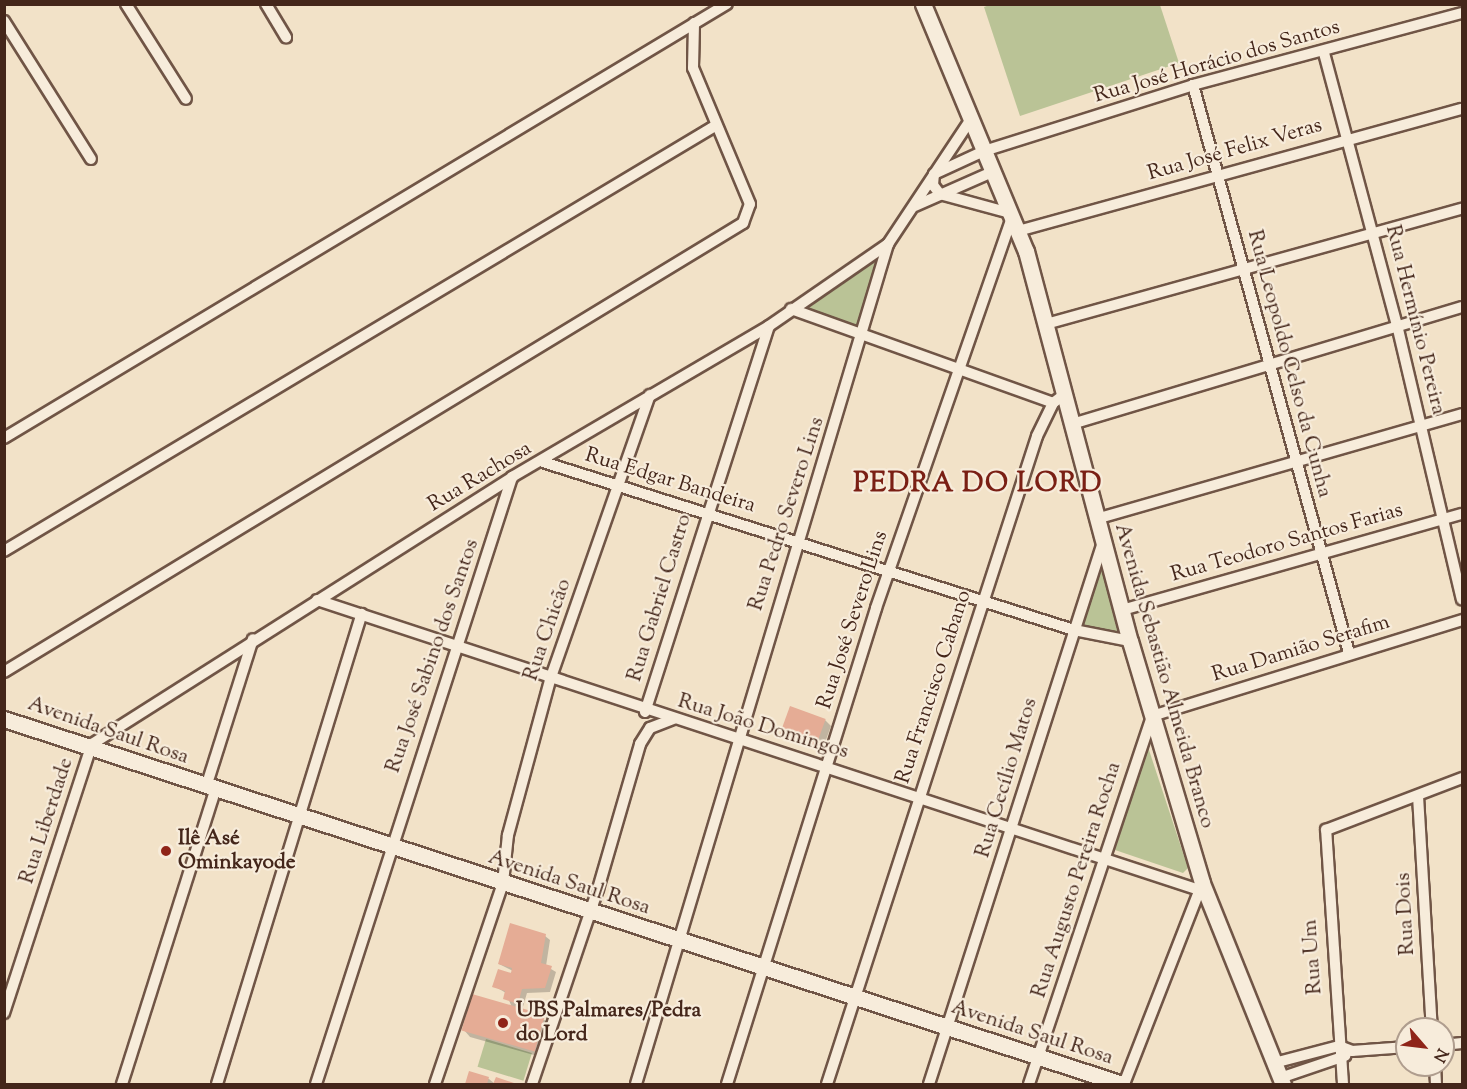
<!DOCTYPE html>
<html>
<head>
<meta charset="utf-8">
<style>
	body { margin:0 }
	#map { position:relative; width:1467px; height:1089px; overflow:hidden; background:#f2e2c8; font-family:"Sorts Mill Goudy",serif }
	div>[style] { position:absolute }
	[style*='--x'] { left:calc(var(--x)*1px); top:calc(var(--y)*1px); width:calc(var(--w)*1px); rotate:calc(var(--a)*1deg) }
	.green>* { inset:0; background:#bac396; transform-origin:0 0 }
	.shadow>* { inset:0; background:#0003 }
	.building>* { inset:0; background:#e5ac95; transform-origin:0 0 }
	.roads { filter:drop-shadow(2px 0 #705546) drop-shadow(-2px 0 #705546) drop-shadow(0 2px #705546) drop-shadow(0 -2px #705546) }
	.street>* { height:10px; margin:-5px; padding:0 5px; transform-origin:5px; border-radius:5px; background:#f7ecdb }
	.secondary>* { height:15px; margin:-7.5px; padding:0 7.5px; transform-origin:7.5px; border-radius:7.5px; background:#f7ecdb }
	.dots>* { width:16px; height:16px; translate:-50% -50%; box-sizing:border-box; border:3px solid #f7ecdb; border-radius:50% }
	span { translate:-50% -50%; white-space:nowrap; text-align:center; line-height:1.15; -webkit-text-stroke:4.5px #f7ecdb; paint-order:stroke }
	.street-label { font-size:21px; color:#44261a }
	.poi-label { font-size:21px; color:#44261a; font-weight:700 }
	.left { translate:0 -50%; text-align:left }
	.district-label { font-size:27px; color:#7a1f14; font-weight:700; letter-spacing:1.5px }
	.frame { position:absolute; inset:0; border:6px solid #44261a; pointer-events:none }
	.north { position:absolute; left:1395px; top:1017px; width:60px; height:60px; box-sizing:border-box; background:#f7ecdb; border:2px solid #af9d8e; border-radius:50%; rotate:118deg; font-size:16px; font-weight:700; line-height:24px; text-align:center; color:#44261a }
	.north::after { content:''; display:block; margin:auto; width:21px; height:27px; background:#8f2418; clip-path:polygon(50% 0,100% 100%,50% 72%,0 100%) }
</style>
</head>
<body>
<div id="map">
	<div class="green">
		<i style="clip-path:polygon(992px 4px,1160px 5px,1179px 63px,1020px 116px,984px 7px)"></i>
		<i style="clip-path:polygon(880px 255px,861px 328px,803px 308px)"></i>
		<i style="clip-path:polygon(1100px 563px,1118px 633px,1082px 626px)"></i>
		<i style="clip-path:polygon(1148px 747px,1188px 868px,1183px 873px,1115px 850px)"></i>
		<i style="left:486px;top:1039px;width:48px;height:29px;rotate:17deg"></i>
	</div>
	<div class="shadow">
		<i style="clip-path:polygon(825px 720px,831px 726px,822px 751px,782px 734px)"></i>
		<i style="clip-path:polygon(545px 936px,550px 940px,546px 966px,556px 972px,550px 992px,527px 993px,522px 1010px,551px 1023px,541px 1057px,470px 1037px,464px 1030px,513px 1010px,506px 993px,494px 986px,513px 971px,499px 964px)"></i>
		<i style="clip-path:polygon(470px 1073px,489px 1079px,495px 1084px,466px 1084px)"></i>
	</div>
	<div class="building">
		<i style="left:790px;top:706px;width:38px;height:30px;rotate:20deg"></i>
		<i style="clip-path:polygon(510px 923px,546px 934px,541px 963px,552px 966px,545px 988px,522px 989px,518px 1004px,503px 999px,505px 991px,492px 987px,498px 969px,511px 973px,512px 968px,498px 964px)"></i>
		<i style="left:472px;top:994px;width:76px;height:38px;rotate:16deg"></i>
		<i style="clip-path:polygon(469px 1071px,489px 1077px,487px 1084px,465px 1084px)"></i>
		<i style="clip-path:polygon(496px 1077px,517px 1084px,493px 1084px)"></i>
	</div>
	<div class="roads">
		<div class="street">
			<i style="--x:126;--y:4;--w:112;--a:57.7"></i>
			<i style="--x:266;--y:4;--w:39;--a:59"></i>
			<i style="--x:4;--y:21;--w:163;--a:57.8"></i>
			<i style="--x:1324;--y:53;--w:282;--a:75"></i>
			<i style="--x:1397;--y:325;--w:282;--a:76.7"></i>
			<i style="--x:1193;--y:85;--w:589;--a:74.64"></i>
			<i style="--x:915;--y:206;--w:84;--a:-23.8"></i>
			<i style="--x:1010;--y:213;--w:73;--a:-164.8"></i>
			<i style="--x:940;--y:194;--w:11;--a:-128"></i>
			<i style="--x:933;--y:185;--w:11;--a:-85"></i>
			<i style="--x:934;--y:174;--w:55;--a:-24.7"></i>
			<i style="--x:984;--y:151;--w:219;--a:-17.5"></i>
			<i style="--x:1193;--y:85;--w:278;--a:-15"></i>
			<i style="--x:1018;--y:231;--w:460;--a:-15.4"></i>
			<i style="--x:791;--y:309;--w:278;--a:19.7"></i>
			<i style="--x:1046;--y:324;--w:432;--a:-15.5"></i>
			<i style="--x:1072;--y:424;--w:407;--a:-16.7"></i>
			<i style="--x:4;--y:438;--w:843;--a:-30.98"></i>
			<i style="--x:543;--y:462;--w:557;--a:17.56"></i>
			<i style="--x:1074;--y:630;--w:57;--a:11.1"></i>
			<i style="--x:1096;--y:519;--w:381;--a:-16"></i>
			<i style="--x:4;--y:551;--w:828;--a:-30.87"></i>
			<i style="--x:317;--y:600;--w:928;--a:18.2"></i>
			<i style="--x:1122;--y:610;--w:353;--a:-15.8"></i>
			<i style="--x:4;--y:672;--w:865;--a:-31.28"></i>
			<i style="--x:743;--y:223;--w:20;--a:-70"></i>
			<i style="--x:750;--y:204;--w:147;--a:-112.7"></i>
			<i style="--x:693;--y:68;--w:45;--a:-88.7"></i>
			<i style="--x:645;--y:712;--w:405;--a:-72.2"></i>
			<i style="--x:206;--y:787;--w:155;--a:-72.4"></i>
			<i style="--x:1418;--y:796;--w:233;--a:86.6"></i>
			<i style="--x:4;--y:1013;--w:283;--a:-71.9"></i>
			<i style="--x:92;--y:744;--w:498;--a:-32.4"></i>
			<i style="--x:512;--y:477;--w:298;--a:-30.4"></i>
			<i style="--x:769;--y:326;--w:145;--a:-34.6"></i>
			<i style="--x:1443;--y:1045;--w:19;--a:-6"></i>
			<i style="--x:1274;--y:1063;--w:67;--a:-14.7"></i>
			<i style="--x:1339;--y:1046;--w:14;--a:21"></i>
			<i style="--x:1352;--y:1051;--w:55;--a:-4.2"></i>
			<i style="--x:1435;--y:1065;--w:19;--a:87"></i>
			<i style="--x:1280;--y:1078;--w:69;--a:-18.7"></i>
			<i style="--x:122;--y:1084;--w:308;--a:-72.4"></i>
			<i style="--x:217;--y:1084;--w:492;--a:-72.9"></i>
			<i style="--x:316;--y:1084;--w:638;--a:-72.1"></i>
			<i style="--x:435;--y:1084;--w:212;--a:-71.3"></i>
			<i style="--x:503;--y:883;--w:48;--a:-84.1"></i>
			<i style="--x:508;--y:835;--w:161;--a:-74.8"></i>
			<i style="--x:550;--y:680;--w:302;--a:-70.7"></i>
			<i style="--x:532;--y:1084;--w:206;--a:-71.3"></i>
			<i style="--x:598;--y:889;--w:151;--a:-73.8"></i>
			<i style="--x:640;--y:744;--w:19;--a:-58"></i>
			<i style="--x:650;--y:728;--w:26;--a:-21"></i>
			<i style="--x:636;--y:1084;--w:877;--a:-73.3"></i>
			<i style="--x:888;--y:244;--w:150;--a:-56.4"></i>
			<i style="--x:727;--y:1084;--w:499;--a:-72.6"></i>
			<i style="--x:876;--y:608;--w:413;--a:-70.8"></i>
			<i style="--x:827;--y:1084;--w:681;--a:-72.04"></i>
			<i style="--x:1037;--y:436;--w:37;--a:-64"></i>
			<i style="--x:1053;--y:403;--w:15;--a:-37"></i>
			<i style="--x:929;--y:1084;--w:569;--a:-72.2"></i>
			<i style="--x:1029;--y:1084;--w:388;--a:-71.5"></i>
			<i style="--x:1152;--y:716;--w:325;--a:-17.2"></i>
			<i style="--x:1124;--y:1084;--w:215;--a:-68.7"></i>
			<i style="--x:1343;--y:1084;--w:255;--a:-93.8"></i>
			<i style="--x:1326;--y:830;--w:146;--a:-20.9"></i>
		</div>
		<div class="secondary">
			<i style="--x:923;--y:4;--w:268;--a:67.4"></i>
			<i style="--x:1026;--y:251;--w:404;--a:75.1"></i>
			<i style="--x:1130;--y:641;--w:252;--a:73.4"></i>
			<i style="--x:1202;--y:883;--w:217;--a:68.1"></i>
			<i style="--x:4;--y:719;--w:1176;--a:18.08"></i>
		</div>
	</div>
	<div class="dots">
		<i style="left:166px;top:851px;background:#8f2418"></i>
		<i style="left:503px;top:1023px;background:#8f2418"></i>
	</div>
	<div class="street-label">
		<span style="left:1217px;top:62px;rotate:-16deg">Rua José Horácio dos Santos</span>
		<span style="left:1235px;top:150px;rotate:-16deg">Rua José Felix Veras</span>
		<span style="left:1415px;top:320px;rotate:76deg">Rua Hermínio Pereira</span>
		<span style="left:1289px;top:364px;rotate:75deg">Rua Leopoldo Celso da Cunha</span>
		<span style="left:480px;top:477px;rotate:-31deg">Rua Rachosa</span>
		<span style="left:670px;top:481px;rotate:17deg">Rua Edgar Bandeira</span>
		<span style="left:787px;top:514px;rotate:-72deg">Rua Pedro Severo Lins</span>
		<span style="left:1287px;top:543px;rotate:-16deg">Rua Teodoro Santos Farias</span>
		<span style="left:660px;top:598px;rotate:-73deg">Rua Gabriel Castro</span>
		<span style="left:853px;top:620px;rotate:-72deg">Rua José Severo Lins</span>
		<span style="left:548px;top:630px;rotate:-71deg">Rua Chicão</span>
		<span style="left:1301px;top:649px;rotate:-17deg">Rua Damião Serafim</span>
		<span style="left:433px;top:656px;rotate:-71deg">Rua José Sabino dos Santos</span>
		<span style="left:1164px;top:676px;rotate:74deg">Avenida Sebastião Almeida Branco</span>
		<span style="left:934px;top:687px;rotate:-72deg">Rua Francisco Cabano</span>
		<span style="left:763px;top:727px;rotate:17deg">Rua João Domingos</span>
		<span style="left:108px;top:731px;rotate:19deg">Avenida Saul Rosa</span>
		<span style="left:1007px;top:778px;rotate:-73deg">Rua Cecílio Matos</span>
		<span style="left:47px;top:821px;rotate:-72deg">Rua Liberdade</span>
		<span style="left:1077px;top:880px;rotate:-72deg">Rua Augusto Pereira Rocha</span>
		<span style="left:569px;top:883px;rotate:18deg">Avenida Saul Rosa</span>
		<span style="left:1406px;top:914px;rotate:-93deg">Rua Dois</span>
		<span style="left:1313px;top:957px;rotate:-94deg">Rua Um</span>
		<span style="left:1032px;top:1033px;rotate:18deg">Avenida Saul Rosa</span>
	</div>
	<div class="poi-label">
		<span class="left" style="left:178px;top:851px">Ilê Asé<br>Ominkayode</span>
		<span class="left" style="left:516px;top:1023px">UBS Palmares/Pedra<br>do Lord</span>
	</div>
	<div class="district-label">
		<span style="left:978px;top:485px">PEDRA DO LORD</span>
	</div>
	<div class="frame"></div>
	<div class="north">N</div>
</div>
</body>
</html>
